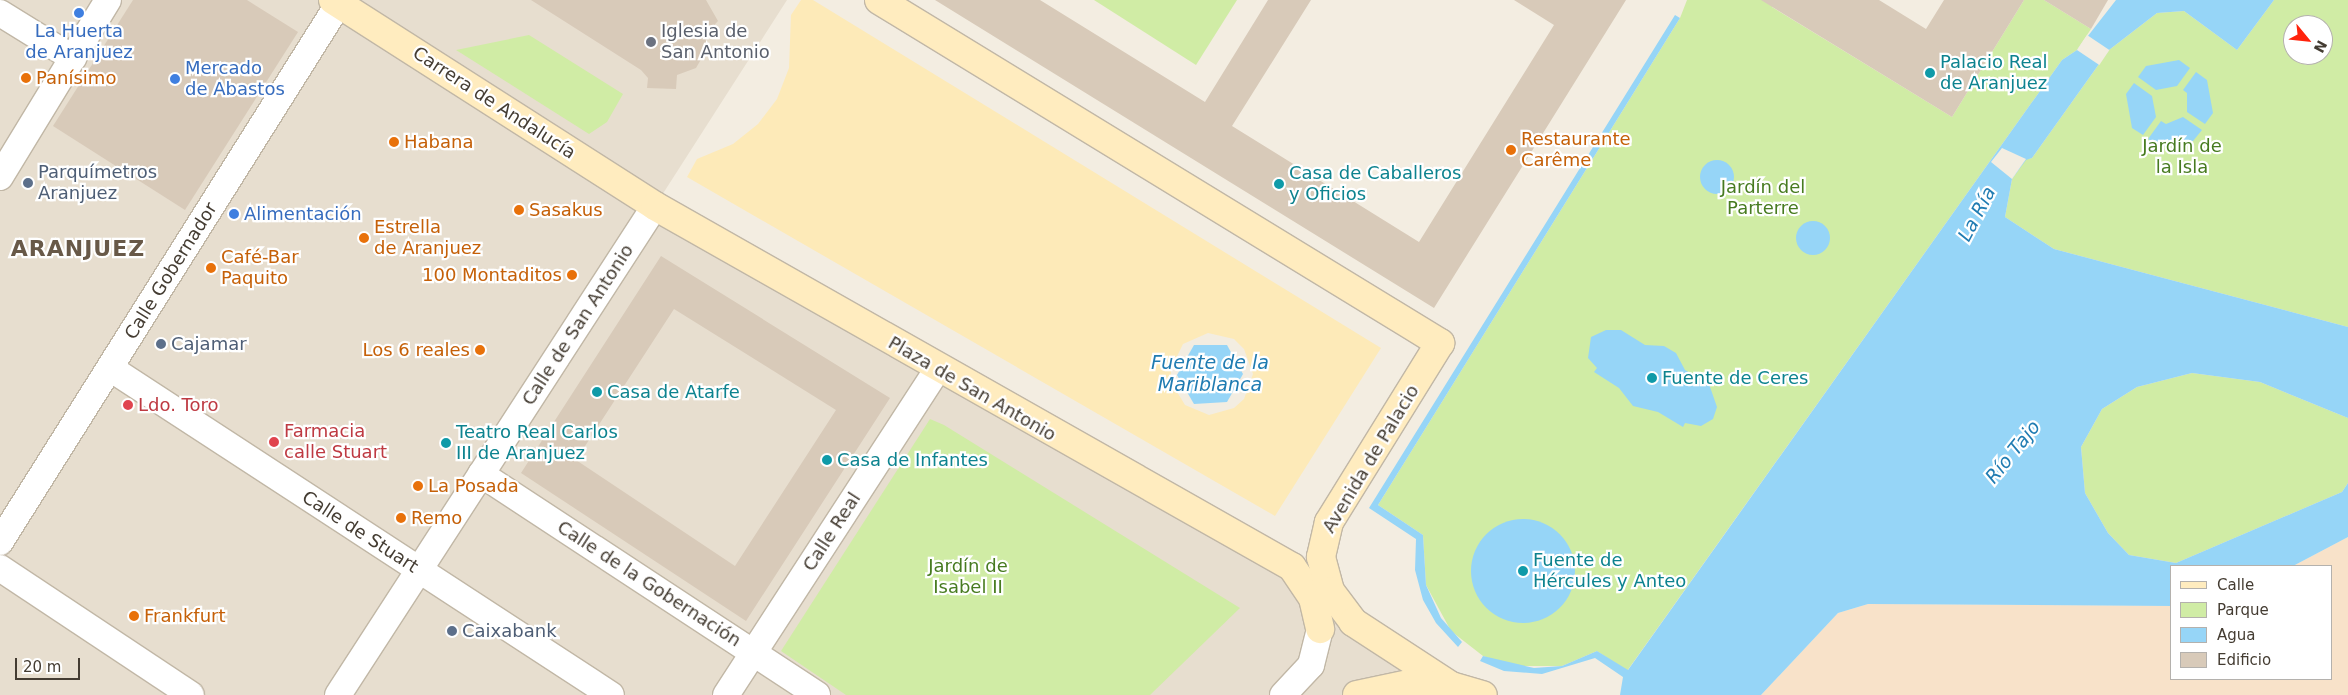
<!DOCTYPE html>
<html>
<head>
<meta charset="utf-8">
<style>
	body { margin:0 }
	#map { position:relative; width:2348px; height:695px; overflow:hidden; background:#f3ede1; font-family:"DejaVu Sans",sans-serif }
	div>[style] { position:absolute }
	[style*='--x'] { left:calc(var(--x)*1px); top:calc(var(--y)*1px); width:calc(var(--w)*1px); rotate:calc(var(--a)*1deg) }
	.residential>* { inset:0; background:#e7decf }
	.commercial>* { inset:0; background:#f8e2c9 }
	.green>* { inset:0; background:#d0eca5 }
	.sand>* { inset:0; background:#fdeab8 }
	.water>* { inset:0; background:#96d5f7 }
	.round { border-radius:50% }
	.pier>* { inset:0; background:#f3ede1; transform-origin:0 0 }
	.building>* { inset:0; background:#d8cab9 }
	.roads { filter:drop-shadow(1px 0 #c1b7a6) drop-shadow(-1px 0 #c1b7a6) drop-shadow(0 1px #c1b7a6) drop-shadow(0 -1px #c1b7a6) }
	.minor>* { height:26px; margin:-13px; padding:0 13px; transform-origin:13px; border-radius:13px; background:#fff }
	.secondary>* { height:28px; margin:-14px; padding:0 14px; transform-origin:14px; border-radius:14px; background:#ffecbf }
	.dots>* { width:14px; height:14px; translate:-50% -50%; box-sizing:border-box; border:2px solid #fff; border-radius:50% }
	span { translate:-50% -50%; white-space:nowrap; text-align:center; line-height:1.15; -webkit-text-stroke:4.5px #fff; paint-order:stroke }
	.shop-label { font-size:18px; color:#366cbe }
	.left { translate:0 -50%; text-align:left }
	.worship-label { font-size:18px; color:#5b616d }
	.culture-label { font-size:18px; color:#0d838f }
	.food-label { font-size:18px; color:#c56008 }
	.right { translate:-100% -50%; text-align:right }
	.street-label { font-size:18px; color:#443c32 }
	.park-label { font-size:18px; color:#477b20 }
	.service-label { font-size:18px; color:#4e5e75 }
	.health-label { font-size:18px; color:#be3a42 }
	.water-label { font-size:19px; color:#207cb2; font-style:italic }
	.district-label { font-size:22px; color:#685948; font-weight:700; letter-spacing:1px }
	.legend { position:absolute; left:2170px; top:565px; width:162px; height:115px; box-sizing:border-box; background:#fff; border:1px solid #b4b1ad; margin:0; padding:6px 9px; list-style:none; font-size:15px; color:#443c32 }
	.legend li { display:flex; align-items:center; gap:10px; height:25px }
	.legend b { width:25px; border:1px solid #b4b1ad }
	.north { position:absolute; left:2283px; top:15px; width:50px; height:50px; box-sizing:border-box; background:#fff; border:1px solid #b4b1ad; border-radius:50%; rotate:118deg; font-size:14px; font-weight:700; line-height:20px; text-align:center; color:#443c32 }
	.north::after { content:''; display:block; margin:auto; width:18px; height:22px; background:#ff230c; clip-path:polygon(50% 0,100% 100%,50% 72%,0 100%) }
	.scale { position:absolute; left:15px; top:658px; width:65px; height:22px; box-sizing:border-box; border:2px solid #443c32; border-top:0; padding-left:6px; font-size:15px; line-height:18px; white-space:nowrap; color:#443c32; -webkit-text-stroke:4px #fff; paint-order:stroke }
</style>
</head>
<body>
<div id="map">
	<div class="residential">
		<i style="clip-path:polygon(0 0,787px 0,655px 206px,1482px 695px,0 695px)"></i>
	</div>
	<div class="commercial">
		<i style="clip-path:polygon(2348px 537px,2348px 695px,1761px 695px,1838px 613px,1868px 604px,2172px 606px,2172px 679px,2332px 679px,2332px 566px,2293px 566px)"></i>
	</div>
	<div class="green">
		<i style="clip-path:polygon(1094px 0,1237px 0,1196px 65px)"></i>
		<i style="clip-path:polygon(1687px 0,1776px 0,1772px 7px,1952px 117px,2024px 0,2044px 0,2091px 29px,2077px 50px,2062px 60px,1627px 671px,1597px 651px,1562px 666px,1513px 666px,1483px 656px,1451px 631px,1426px 585px,1423px 535px,1378px 505px,1680px 18px)"></i>
		<i style="clip-path:polygon(evenodd,2274px 0,2348px 0,2348px 327px,2054px 249px,2005px 217px,2012px 179px,2026px 159px,2032px 158px,2109px 50px,2157px 13px,2184px 11px,2237px 50px,2274px 0,2293px 25px,2323px 25px,2323px 55px,2293px 55px,2293px 25px)"></i>
		<i style="clip-path:polygon(529px 35px,623px 94px,607px 122px,589px 134px,456px 50px)"></i>
		<i style="clip-path:polygon(2192px 373px,2260px 382px,2348px 418px,2348px 483px,2342px 492px,2176px 563px,2129px 555px,2108px 533px,2085px 493px,2081px 447px,2102px 409px,2137px 387px)"></i>
		<i style="clip-path:polygon(930px 419px,944px 425px,1240px 608px,1150px 695px,846px 695px,781px 651px)"></i>
	</div>
	<div class="sand">
		<i style="clip-path:polygon(evenodd,801px 0,813px 0,1381px 348px,1275px 516px,687px 177px,697px 159px,733px 144px,758px 124px,777px 99px,789px 68px,791px 15px,801px 0,1208px 333px,1234px 339px,1244px 349px,1253px 374px,1244px 399px,1234px 408px,1209px 415px,1185px 405px,1171px 382px,1171px 369px,1183px 344px,1208px 333px)"></i>
	</div>
	<div class="water">
		<i style="clip-path:polygon(2116px 0,2274px 0,2237px 50px,2184px 11px,2157px 13px,2109px 50px,2032px 158px,2026px 160px,2012px 179px,2005px 217px,2054px 249px,2348px 327px,2348px 418px,2260px 382px,2192px 373px,2137px 387px,2102px 409px,2081px 447px,2085px 493px,2108px 533px,2129px 555px,2176px 563px,2342px 492px,2348px 483px,2348px 537px,2293px 566px,2172px 566px,2172px 606px,1868px 604px,1838px 613px,1761px 695px,1620px 695px,1623px 677px,1595px 658px,1542px 674px,1504px 671px,1480px 661px,1483px 656px,1534px 668px,1562px 666px,1597px 651px,1628px 670px,2062px 60px,2077px 50px)"></i>
		<i style="clip-path:polygon(1675px 15px,1680px 18px,1378px 505px,1423px 535px,1426px 585px,1441px 618px,1462px 642px,1458px 647px,1436px 623px,1423px 600px,1415px 570px,1416px 539px,1369px 508px)"></i>
		<i style="clip-path:polygon(2179px 60px,2190px 68px,2177px 86px,2156px 90px,2138px 77px,2146px 66px)"></i>
		<i style="clip-path:polygon(2196px 72px,2207px 80px,2213px 113px,2205px 124px,2187px 112px,2187px 93px,2183px 90px)"></i>
		<i style="clip-path:polygon(2134px 83px,2152px 96px,2156px 117px,2143px 135px,2132px 128px,2126px 94px)"></i>
		<i style="clip-path:polygon(2183px 117px,2202px 130px,2193px 141px,2160px 147px,2148px 139px,2161px 121px,2166px 124px)"></i>
		<i class="round" style="left:1700px;top:160px;width:34px;height:34px"></i>
		<i class="round" style="left:1796px;top:221px;width:34px;height:34px"></i>
		<i style="clip-path:polygon(1606px 330px,1621px 330px,1645px 345px,1664px 346px,1676px 353px,1685px 370px,1709px 384px,1717px 407px,1713px 419px,1701px 426px,1685px 423px,1683px 427px,1658px 412px,1633px 406px,1619px 388px,1594px 372px,1597px 368px,1588px 358px,1591px 337px)"></i>
		<i style="clip-path:polygon(1194px 345px,1227px 345px,1243px 374px,1227px 402px,1194px 404px,1177px 375px)"></i>
		<i class="round" style="left:1471px;top:519px;width:104px;height:104px"></i>
	</div>
	<div class="pier">
		<i style="left:2087px;top:35px;width:27px;height:18px;rotate:34deg"></i>
		<i style="clip-path:polygon(2002px 148px,2026px 159px,2012px 179px,1991px 162px)"></i>
	</div>
	<div class="building">
		<i style="clip-path:polygon(133px 0,247px 0,298px 32px,185px 210px,53px 126px)"></i>
		<i style="clip-path:polygon(531px 0,706px 0,718px 21px,705px 35px,707px 49px,696px 68px,677px 75px,676px 89px,647px 88px,648px 78px,641px 70px)"></i>
		<i style="clip-path:polygon(935px 0,1040px 0,1205px 102px,1268px 0,1311px 0,1232px 126px,1419px 242px,1554px 25px,1514px 0,1626px 0,1434px 308px)"></i>
		<i style="clip-path:polygon(1761px 0,1879px 0,1926px 29px,1944px 0,2024px 0,1952px 117px)"></i>
		<i style="clip-path:polygon(2044px 0,2108px 0,2091px 29px)"></i>
		<i style="clip-path:polygon(evenodd,661px 256px,890px 398px,746px 621px,521px 473px,661px 256px,674px 309px,836px 410px,735px 566px,576px 460px,674px 309px)"></i>
	</div>
	<div class="roads">
		<div class="minor">
			<i style="--x:0;--y:13;--w:86;--a:31.7"></i>
			<i style="--x:0;--y:177;--w:207;--a:-58.6"></i>
			<i style="--x:110;--y:368;--w:598;--a:33.13"></i>
			<i style="--x:481;--y:474;--w:402;--a:33.3"></i>
			<i style="--x:0;--y:542;--w:640;--a:-57.82"></i>
			<i style="--x:0;--y:568;--w:229;--a:33.6"></i>
			<i style="--x:338;--y:695;--w:583;--a:-57.05"></i>
			<i style="--x:726;--y:695;--w:389;--a:-57"></i>
			<i style="--x:1283;--y:695;--w:41;--a:-47"></i>
			<i style="--x:1311;--y:665;--w:37;--a:-76"></i>
		</div>
		<div class="secondary">
			<i style="--x:333;--y:0;--w:382;--a:32.6"></i>
			<i style="--x:655;--y:206;--w:732;--a:29.54"></i>
			<i style="--x:1292;--y:567;--w:37;--a:56"></i>
			<i style="--x:1313;--y:598;--w:32;--a:77"></i>
			<i style="--x:879;--y:0;--w:658;--a:31.44"></i>
			<i style="--x:1440;--y:343;--w:211;--a:121.8"></i>
			<i style="--x:1329;--y:522;--w:36;--a:103"></i>
			<i style="--x:1321;--y:557;--w:35;--a:75"></i>
			<i style="--x:1330;--y:591;--w:39;--a:53"></i>
			<i style="--x:1353;--y:622;--w:117;--a:33.1"></i>
			<i style="--x:1451;--y:686;--w:33;--a:16"></i>
			<i style="--x:1357;--y:695;--w:53;--a:-11.9"></i>
			<i style="--x:1409;--y:684;--w:38;--a:3"></i>
		</div>
	</div>
	<div class="dots">
		<i style="left:79px;top:13px;background:#3f7fe0"></i>
		<i style="left:651px;top:42px;background:#6b7280"></i>
		<i style="left:1930px;top:73px;background:#0f9aa8"></i>
		<i style="left:26px;top:78px;background:#e8710a"></i>
		<i style="left:175px;top:79px;background:#3f7fe0"></i>
		<i style="left:394px;top:142px;background:#e8710a"></i>
		<i style="left:1511px;top:150px;background:#e8710a"></i>
		<i style="left:28px;top:183px;background:#5c6f8a"></i>
		<i style="left:1279px;top:184px;background:#0f9aa8"></i>
		<i style="left:519px;top:210px;background:#e8710a"></i>
		<i style="left:234px;top:214px;background:#3f7fe0"></i>
		<i style="left:364px;top:238px;background:#e8710a"></i>
		<i style="left:211px;top:268px;background:#e8710a"></i>
		<i style="left:572px;top:275px;background:#e8710a"></i>
		<i style="left:161px;top:344px;background:#5c6f8a"></i>
		<i style="left:480px;top:350px;background:#e8710a"></i>
		<i style="left:1652px;top:378px;background:#0f9aa8"></i>
		<i style="left:597px;top:392px;background:#0f9aa8"></i>
		<i style="left:128px;top:405px;background:#e0444e"></i>
		<i style="left:274px;top:442px;background:#e0444e"></i>
		<i style="left:446px;top:443px;background:#0f9aa8"></i>
		<i style="left:827px;top:460px;background:#0f9aa8"></i>
		<i style="left:418px;top:486px;background:#e8710a"></i>
		<i style="left:401px;top:518px;background:#e8710a"></i>
		<i style="left:1523px;top:571px;background:#0f9aa8"></i>
		<i style="left:134px;top:616px;background:#e8710a"></i>
		<i style="left:452px;top:631px;background:#5c6f8a"></i>
	</div>
	<div class="shop-label">
		<span style="left:79px;top:42px">La Huerta<br>de Aranjuez</span>
		<span class="left" style="left:185px;top:79px">Mercado<br>de Abastos</span>
		<span class="left" style="left:244px;top:214px">Alimentación</span>
	</div>
	<div class="worship-label">
		<span class="left" style="left:661px;top:42px">Iglesia de<br>San Antonio</span>
	</div>
	<div class="culture-label">
		<span class="left" style="left:1940px;top:73px">Palacio Real<br>de Aranjuez</span>
		<span class="left" style="left:1289px;top:184px">Casa de Caballeros<br>y Oficios</span>
		<span class="left" style="left:1662px;top:378px">Fuente de Ceres</span>
		<span class="left" style="left:607px;top:392px">Casa de Atarfe</span>
		<span class="left" style="left:456px;top:443px">Teatro Real Carlos<br>III de Aranjuez</span>
		<span class="left" style="left:837px;top:460px">Casa de Infantes</span>
		<span class="left" style="left:1533px;top:571px">Fuente de<br>Hércules y Anteo</span>
	</div>
	<div class="food-label">
		<span class="left" style="left:36px;top:78px">Panísimo</span>
		<span class="left" style="left:1521px;top:150px">Restaurante<br>Carême</span>
		<span class="left" style="left:404px;top:142px">Habana</span>
		<span class="left" style="left:529px;top:210px">Sasakus</span>
		<span class="left" style="left:374px;top:238px">Estrella<br>de Aranjuez</span>
		<span class="left" style="left:221px;top:268px">Café-Bar<br>Paquito</span>
		<span class="right" style="left:562px;top:275px">100 Montaditos</span>
		<span class="right" style="left:470px;top:350px">Los 6 reales</span>
		<span class="left" style="left:428px;top:486px">La Posada</span>
		<span class="left" style="left:411px;top:518px">Remo</span>
		<span class="left" style="left:144px;top:616px">Frankfurt</span>
	</div>
	<div class="street-label">
		<span style="left:494px;top:103px;rotate:33deg">Carrera de Andalucía</span>
		<span style="left:171px;top:271px;rotate:-58deg">Calle Gobernador</span>
		<span style="left:578px;top:325px;rotate:-57deg">Calle de San Antonio</span>
		<span style="left:972px;top:389px;rotate:30deg">Plaza de San Antonio</span>
		<span style="left:1371px;top:459px;rotate:-59deg">Avenida de Palacio</span>
		<span style="left:360px;top:532px;rotate:33deg">Calle de Stuart</span>
		<span style="left:832px;top:532px;rotate:-57deg">Calle Real</span>
		<span style="left:649px;top:584px;rotate:33deg">Calle de la Gobernación</span>
	</div>
	<div class="park-label">
		<span style="left:2182px;top:157px">Jardín de<br>la Isla</span>
		<span style="left:1763px;top:198px">Jardín del<br>Parterre</span>
		<span style="left:968px;top:577px">Jardín de<br>Isabel II</span>
	</div>
	<div class="service-label">
		<span class="left" style="left:38px;top:183px">Parquímetros<br>Aranjuez</span>
		<span class="left" style="left:171px;top:344px">Cajamar</span>
		<span class="left" style="left:462px;top:631px">Caixabank</span>
	</div>
	<div class="health-label">
		<span class="left" style="left:138px;top:405px">Ldo. Toro</span>
		<span class="left" style="left:284px;top:442px">Farmacia<br>calle Stuart</span>
	</div>
	<div class="water-label">
		<span style="left:1977px;top:214px;rotate:-62deg">La Ría</span>
		<span style="left:1210px;top:374px">Fuente de la<br>Mariblanca</span>
		<span style="left:2013px;top:452px;rotate:-51deg">Río Tajo</span>
	</div>
	<div class="district-label">
		<span style="left:78px;top:249px">ARANJUEZ</span>
	</div>
	<ul class="legend">
	<li><b style="height:6px;background:#ffecbf"></b>Calle</li>
	<li><b style="height:14px;background:#d0eca5"></b>Parque</li>
	<li><b style="height:14px;background:#96d5f7"></b>Agua</li>
	<li><b style="height:14px;background:#d8cab9"></b>Edificio</li>
	</ul>
	<div class="north">N</div>
	<div class="scale">20 m</div>
</div>
</body>
</html>
